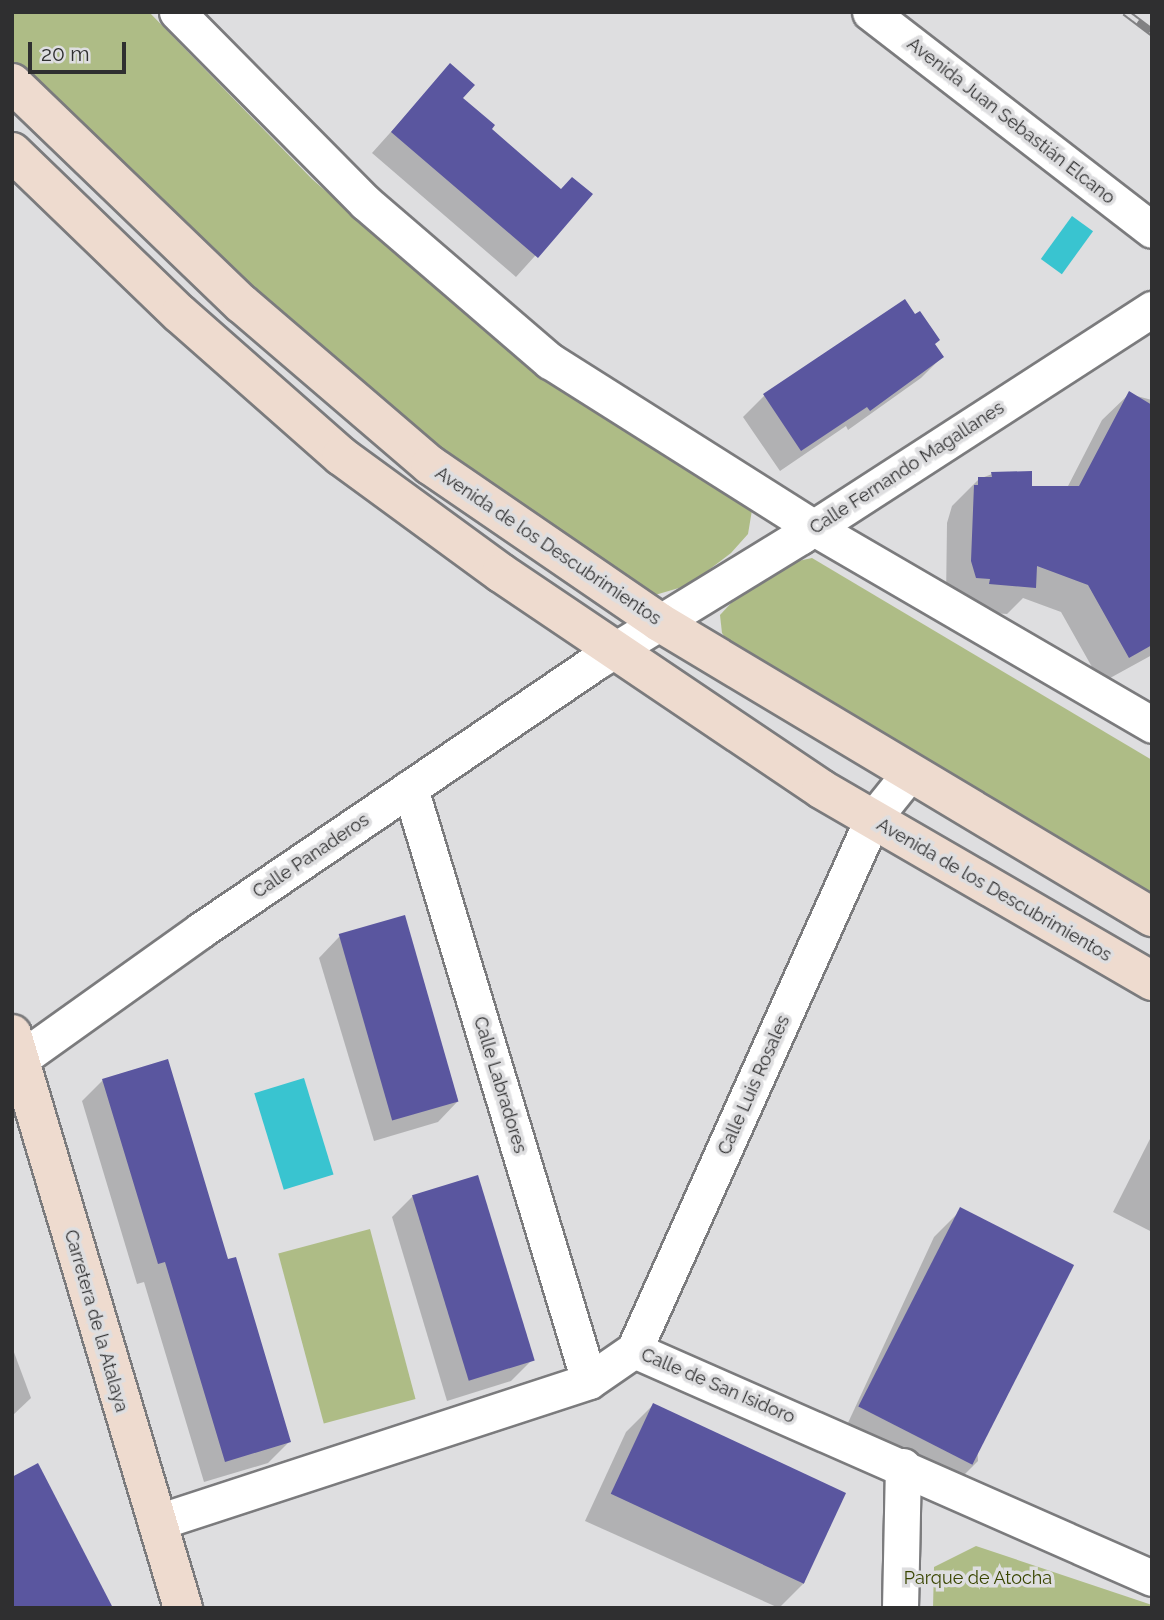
<!DOCTYPE html>
<html>
<head>
<meta charset="utf-8">
<style>
	body { margin:0 }
	#map { position:relative; width:1164px; height:1620px; overflow:hidden; background:#dedee0; font-family:Raleway,sans-serif }
	div>[style] { position:absolute }
	[style*='--x'] { left:calc(var(--x)*1px); top:calc(var(--y)*1px); width:calc(var(--w)*1px); rotate:calc(var(--a)*1deg) }
	.green>* { inset:0; background:#aebc86; transform-origin:0 0 }
	.water>* { inset:0; background:#39c4d0; transform-origin:0 0 }
	.shadow>* { inset:0; background:#0003 }
	.building>* { inset:0; background:#5a569f; transform-origin:0 0 }
	.roads { filter:drop-shadow(2px 0 #7b7b7d) drop-shadow(-2px 0 #7b7b7d) drop-shadow(0 2px #7b7b7d) drop-shadow(0 -2px #7b7b7d) }
	.street>* { height:35px; margin:-17.5px; padding:0 17.5px; transform-origin:17.5px; border-radius:17.5px; background:#fff }
	.secondary>* { height:38px; margin:-19px; padding:0 19px; transform-origin:19px; border-radius:19px; background:#eedbcf }
	.rail>* { height:8px; margin-top:-4px; transform-origin:0; background:repeating-linear-gradient(90deg,#dedee0 0 16px,#818183 0 32px); box-sizing:border-box; border-block:2px solid #818183 }
	span { translate:-50% -50%; white-space:nowrap; text-align:center; line-height:1.15; -webkit-text-stroke:7px #dedee0; paint-order:stroke }
	.street-label { font-size:18px; color:#2f2f30 }
	.park-label { font-size:18px; color:#394500 }
	.frame { position:absolute; inset:0; border:14px solid #2f2f30; pointer-events:none }
	.scale { position:absolute; left:28px; top:42px; width:98px; height:32px; box-sizing:border-box; border:4px solid #2f2f30; border-top:0; padding-left:9px; font-size:21px; line-height:24px; white-space:nowrap; color:#2f2f30; -webkit-text-stroke:5px #dedee0; paint-order:stroke }
</style>
</head>
<body>
<div id="map">
	<div class="green">
		<i style="clip-path:polygon(12px 12px,149px 12px,312px 179px,490px 336px,536px 372px,739px 496px,752px 510px,748px 534px,731px 553px,689px 585px,655px 595px,455px 464px,303px 336px,12px 60px)"></i>
		<i style="clip-path:polygon(812px 558px,1152px 760px,1152px 901px,733px 648px,722px 633px,720px 615px,733px 601px,789px 563px)"></i>
		<i style="left:370px;top:1229px;width:176px;height:95px;rotate:75deg"></i>
		<i style="clip-path:polygon(976px 1546px,1152px 1605px,1152px 1608px,933px 1608px,934px 1567px)"></i>
	</div>
	<div class="water">
		<i style="left:1072px;top:216px;width:26px;height:53px;rotate:36deg"></i>
		<i style="left:304px;top:1078px;width:101px;height:52px;rotate:73deg"></i>
	</div>
	<div class="shadow">
		<i style="clip-path:polygon(450px 66px,461px 98px,489px 130px,560px 191px,590px 195px,516px 277px,372px 153px)"></i>
		<i style="clip-path:polygon(905px 301px,942px 357px,921px 378px,848px 430px,846px 426px,780px 471px,743px 417px,764px 396px)"></i>
		<i style="clip-path:polygon(1129px 394px,1152px 400px,1152px 655px,1101px 683px,1061px 612px,1023px 598px,1007px 614px,963px 611px,946px 599px,947px 523px,952px 506px,979px 479px,992px 474px,1030px 487px,1067px 488px,1102px 420px)"></i>
		<i style="clip-path:polygon(403px 918px,458px 1101px,438px 1122px,374px 1141px,319px 958px,339px 937px)"></i>
		<i style="clip-path:polygon(103px 1080px,227px 1261px,289px 1442px,268px 1463px,204px 1482px,144px 1282px,137px 1284px,82px 1101px)"></i>
		<i style="clip-path:polygon(1152px 1135px,1152px 1232px,1113px 1212px)"></i>
		<i style="clip-path:polygon(413px 1196px,532px 1360px,511px 1381px,447px 1401px,392px 1217px)"></i>
		<i style="clip-path:polygon(961px 1210px,978px 1461px,951px 1488px,841px 1438px,934px 1237px)"></i>
		<i style="clip-path:polygon(12px 1347px,31px 1398px,12px 1416px)"></i>
		<i style="clip-path:polygon(653px 1405px,805px 1582px,779px 1608px,585px 1521px,626px 1432px)"></i>
	</div>
	<div class="building">
		<i style="clip-path:polygon(450px 63px,475px 85px,463px 98px,495px 125px,492px 129px,561px 189px,572px 177px,593px 194px,538px 258px,391px 132px)"></i>
		<i style="clip-path:polygon(905px 299px,915px 314px,920px 311px,940px 340px,935px 344px,944px 357px,870px 411px,867px 407px,801px 451px,763px 394px)"></i>
		<i style="clip-path:polygon(1129px 391px,1152px 405px,1152px 645px,1129px 658px,1088px 585px,1037px 566px,1036px 588px,989px 584px,990px 579px,976px 578px,971px 561px,974px 485px,978px 485px,978px 477px,992px 477px,991px 472px,1032px 471px,1032px 486px,1079px 486px)"></i>
		<i style="left:405px;top:915px;width:194px;height:69px;rotate:74deg"></i>
		<i style="clip-path:polygon(168px 1059px,228px 1259px,236px 1257px,291px 1442px,225px 1462px,165px 1262px,158px 1264px,102px 1079px)"></i>
		<i style="left:478px;top:1175px;width:194px;height:69px;rotate:73deg"></i>
		<i style="left:960px;top:1207px;width:128px;height:224px;rotate:27deg"></i>
		<i style="left:653px;top:1403px;width:213px;height:100px;rotate:25deg"></i>
		<i style="clip-path:polygon(38px 1463px,113px 1608px,12px 1608px,12px 1477px)"></i>
	</div>
	<div class="roads">
		<div class="street">
			<i style="--x:177;--y:12;--w:269;--a:45.3"></i>
			<i style="--x:366;--y:203;--w:243;--a:40.7"></i>
			<i style="--x:550;--y:361;--w:312;--a:32.3"></i>
			<i style="--x:814;--y:528;--w:391;--a:30.2"></i>
			<i style="--x:870;--y:12;--w:356;--a:37.7"></i>
			<i style="--x:410;--y:788;--w:619;--a:73.2"></i>
			<i style="--x:12;--y:1065;--w:232;--a:-35.5"></i>
			<i style="--x:201;--y:930;--w:479;--a:-34.2"></i>
			<i style="--x:597;--y:661;--w:239;--a:-31.5"></i>
			<i style="--x:801;--y:536;--w:418;--a:-32.9"></i>
			<i style="--x:634;--y:1350;--w:581;--a:-65.82"></i>
			<i style="--x:872;--y:820;--w:58;--a:-51.3"></i>
			<i style="--x:158;--y:1522;--w:453;--a:-18.1"></i>
			<i style="--x:589;--y:1381;--w:55;--a:-34.6"></i>
			<i style="--x:634;--y:1350;--w:566;--a:23.76"></i>
			<i style="--x:900;--y:1608;--w:142;--a:-88.8"></i>
		</div>
		<div class="secondary">
			<i style="--x:12;--y:83;--w:319;--a:43.9"></i>
			<i style="--x:242;--y:304;--w:248;--a:40.6"></i>
			<i style="--x:430;--y:465;--w:278;--a:34.4"></i>
			<i style="--x:659;--y:622;--w:575;--a:30.9"></i>
			<i style="--x:12;--y:152;--w:233;--a:44"></i>
			<i style="--x:180;--y:314;--w:215;--a:41.4"></i>
			<i style="--x:341;--y:456;--w:198;--a:36.2"></i>
			<i style="--x:501;--y:573;--w:386;--a:34"></i>
			<i style="--x:821;--y:789;--w:383;--a:30.1"></i>
			<i style="--x:12;--y:1034;--w:599;--a:73.41"></i>
		</div>
	</div>
	<div class="rail">
		<i style="--x:1125;--y:12;--w:34;--a:37"></i>
	</div>
	<div class="street-label">
		<span style="left:1011px;top:121px;rotate:38deg">Avenida Juan Sebastián Elcano</span>
		<span style="left:907px;top:468px;rotate:-33deg">Calle Fernando Magallanes</span>
		<span style="left:548px;top:546px;rotate:34deg">Avenida de los Descubrimientos</span>
		<span style="left:311px;top:856px;rotate:-34deg">Calle Panaderos</span>
		<span style="left:994px;top:890px;rotate:30deg">Avenida de los Descubrimientos</span>
		<span style="left:500px;top:1085px;rotate:73deg">Calle Labradores</span>
		<span style="left:754px;top:1085px;rotate:-66deg">Calle Luis Rosales</span>
		<span style="left:96px;top:1321px;rotate:74deg">Carretera de la Atalaya</span>
		<span style="left:718px;top:1386px;rotate:23deg">Calle de San Isidoro</span>
	</div>
	<div class="park-label">
		<span style="left:978px;top:1578px">Parque de Atocha</span>
	</div>
	<div class="frame"></div>
	<div class="scale">20 m</div>
</div>
</body>
</html>
